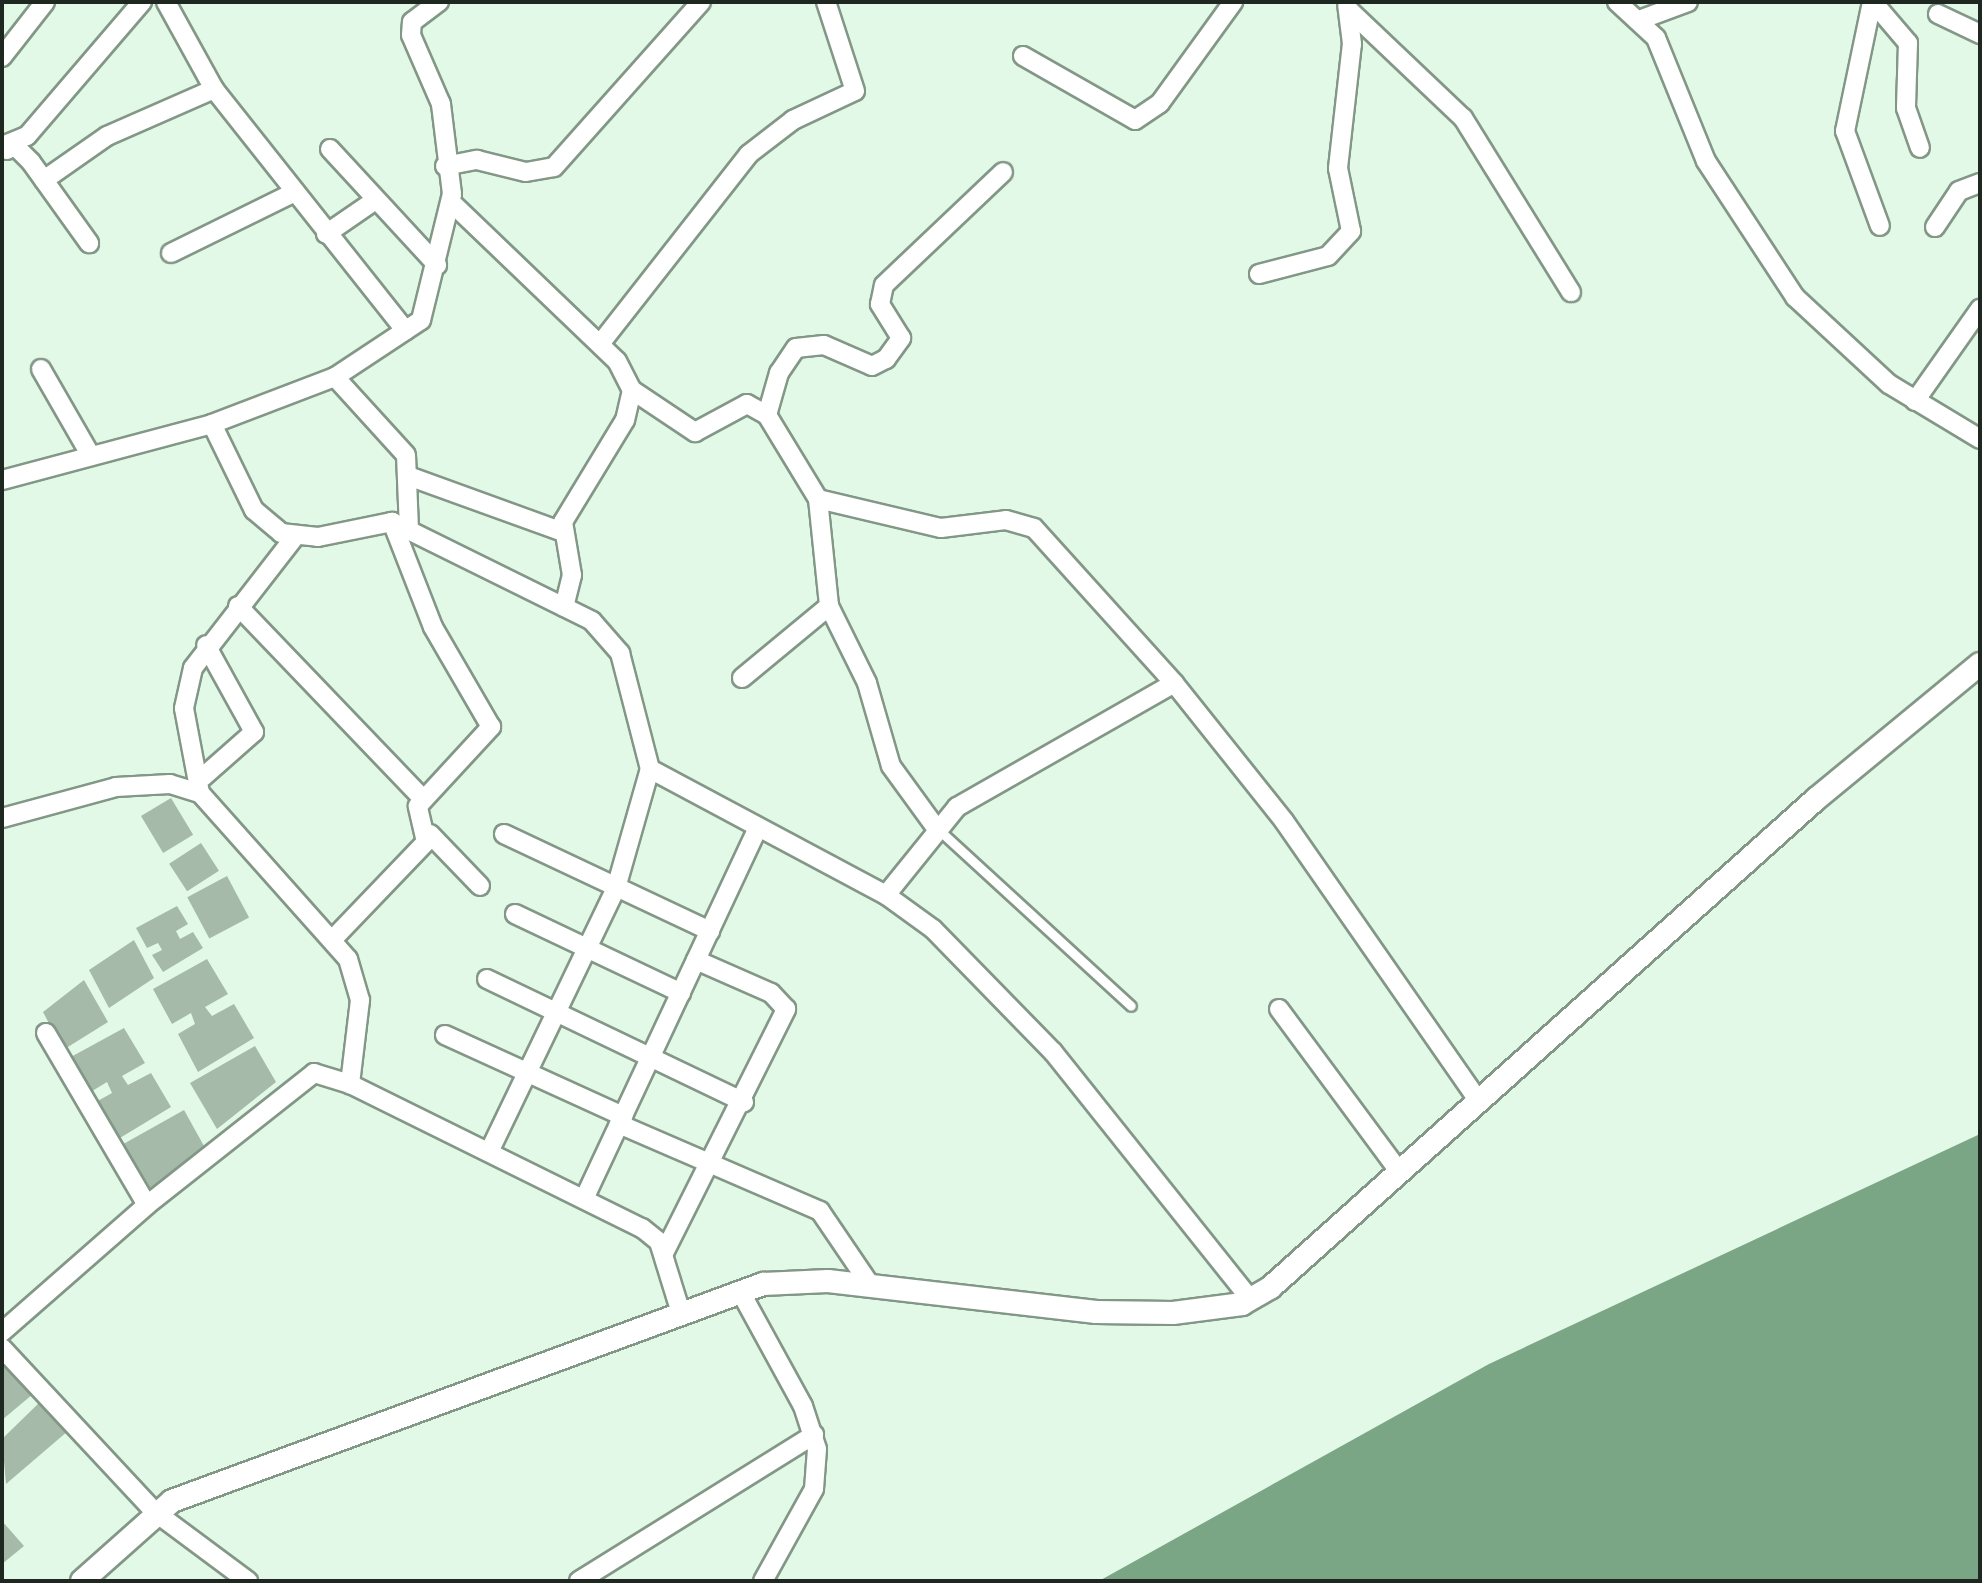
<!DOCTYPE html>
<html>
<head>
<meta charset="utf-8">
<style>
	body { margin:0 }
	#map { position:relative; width:1982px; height:1583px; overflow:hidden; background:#e3f9e7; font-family:Georgia,serif }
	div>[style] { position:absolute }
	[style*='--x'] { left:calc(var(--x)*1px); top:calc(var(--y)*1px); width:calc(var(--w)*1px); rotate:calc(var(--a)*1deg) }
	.water>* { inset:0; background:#7ba685 }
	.building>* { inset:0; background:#a5baa9; transform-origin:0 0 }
	.roads { filter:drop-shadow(2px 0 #839787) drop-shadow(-2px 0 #839787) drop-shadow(0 2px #839787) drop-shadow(0 -2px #839787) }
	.service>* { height:9px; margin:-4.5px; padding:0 4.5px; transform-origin:4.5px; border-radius:4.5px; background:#fff }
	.minor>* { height:18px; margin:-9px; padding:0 9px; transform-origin:9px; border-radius:9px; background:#fff }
	.tertiary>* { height:22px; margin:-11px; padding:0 11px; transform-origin:11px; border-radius:11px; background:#fff }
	span { translate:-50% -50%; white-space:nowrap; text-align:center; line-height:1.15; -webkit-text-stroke:7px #e3f9e7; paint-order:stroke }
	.frame { position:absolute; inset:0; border:4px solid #1f2721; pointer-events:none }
</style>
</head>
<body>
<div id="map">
	<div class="water">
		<i style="clip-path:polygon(1980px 1134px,1980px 1581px,1099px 1581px,1489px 1364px)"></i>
	</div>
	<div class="building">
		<i style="left:171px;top:798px;width:43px;height:35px;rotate:59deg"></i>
		<i style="left:201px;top:843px;width:33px;height:38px;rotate:57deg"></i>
		<i style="left:227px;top:876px;width:47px;height:45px;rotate:62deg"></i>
		<i style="clip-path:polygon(177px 906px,188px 924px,176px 931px,180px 939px,193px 932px,203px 948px,163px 972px,152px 955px,162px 950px,158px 943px,147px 948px,136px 928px)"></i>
		<i style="clip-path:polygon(134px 940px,154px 978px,109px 1008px,89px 970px)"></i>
		<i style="clip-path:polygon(207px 959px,228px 994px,205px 1007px,212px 1016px,234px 1004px,254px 1038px,198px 1072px,178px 1034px,195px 1024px,191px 1013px,172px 1024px,153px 989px)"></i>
		<i style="clip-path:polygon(84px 980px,108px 1022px,63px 1050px,43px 1012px)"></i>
		<i style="clip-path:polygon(124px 1028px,145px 1063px,122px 1076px,128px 1085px,151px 1073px,171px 1107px,115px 1141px,94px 1103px,112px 1093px,107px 1082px,89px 1093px,69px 1058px)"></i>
		<i style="clip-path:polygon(255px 1046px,276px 1082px,217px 1129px,190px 1083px)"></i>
		<i style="clip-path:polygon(184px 1110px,204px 1146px,145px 1193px,118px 1147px)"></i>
		<i style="clip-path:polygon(5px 1365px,33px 1394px,2px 1420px,2px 1368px)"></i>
		<i style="clip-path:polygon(40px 1402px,68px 1431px,6px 1484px,2px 1439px)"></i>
		<i style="clip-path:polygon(2px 1521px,24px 1546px,2px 1564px)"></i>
	</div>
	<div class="roads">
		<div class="service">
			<i style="--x:939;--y:830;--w:260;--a:42.5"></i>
		</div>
		<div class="minor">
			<i style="--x:166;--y:2;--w:99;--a:61.1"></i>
			<i style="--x:214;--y:89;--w:308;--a:51.6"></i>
			<i style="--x:1617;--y:2;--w:53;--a:42.7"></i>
			<i style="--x:1656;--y:38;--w:133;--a:67.9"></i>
			<i style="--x:1706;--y:161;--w:163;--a:56.8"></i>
			<i style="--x:1795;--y:297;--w:128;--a:42.8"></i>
			<i style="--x:1889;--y:384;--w:106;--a:31.1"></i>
			<i style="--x:1872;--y:2;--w:132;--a:101.8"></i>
			<i style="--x:1845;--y:131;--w:101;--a:69.8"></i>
			<i style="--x:1873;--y:2;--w:54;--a:49.5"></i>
			<i style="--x:1908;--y:43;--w:65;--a:91.8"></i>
			<i style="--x:1906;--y:108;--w:42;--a:70.7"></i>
			<i style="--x:1349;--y:10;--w:157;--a:43.5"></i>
			<i style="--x:1463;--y:118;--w:205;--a:58.2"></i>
			<i style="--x:1938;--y:14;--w:47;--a:25.5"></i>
			<i style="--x:1642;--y:19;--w:49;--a:-20.3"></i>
			<i style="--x:1023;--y:56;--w:129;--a:29.7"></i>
			<i style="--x:1135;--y:120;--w:30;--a:-34"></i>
			<i style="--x:1160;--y:103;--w:125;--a:-54.1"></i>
			<i style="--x:2;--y:57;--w:70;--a:-52"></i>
			<i style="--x:2;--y:146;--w:27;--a:-22"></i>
			<i style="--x:27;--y:136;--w:177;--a:-49.4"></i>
			<i style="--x:330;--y:149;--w:158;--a:47.3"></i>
			<i style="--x:7;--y:150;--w:9;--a:-36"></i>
			<i style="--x:14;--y:145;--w:24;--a:45"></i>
			<i style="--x:31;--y:162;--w:100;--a:54.4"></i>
			<i style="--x:445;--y:166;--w:33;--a:-11"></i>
			<i style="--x:477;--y:160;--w:50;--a:13.8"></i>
			<i style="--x:526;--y:172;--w:28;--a:-10"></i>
			<i style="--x:554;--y:167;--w:221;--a:-48.3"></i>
			<i style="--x:44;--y:180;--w:77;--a:-34.9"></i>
			<i style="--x:107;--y:136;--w:117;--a:-23.7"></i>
			<i style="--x:452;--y:203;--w:228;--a:43.8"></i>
			<i style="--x:617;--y:361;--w:33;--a:63"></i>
			<i style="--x:632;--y:390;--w:31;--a:103"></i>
			<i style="--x:625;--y:420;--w:119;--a:121.3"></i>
			<i style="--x:563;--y:522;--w:54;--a:80.4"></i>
			<i style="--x:572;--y:575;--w:33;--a:104"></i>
			<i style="--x:1935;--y:227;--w:43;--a:-56.3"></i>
			<i style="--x:1959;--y:191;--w:22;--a:-21"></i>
			<i style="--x:326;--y:234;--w:58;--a:-34.5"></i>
			<i style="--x:171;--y:253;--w:138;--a:-26.2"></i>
			<i style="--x:1259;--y:274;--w:71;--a:-14.6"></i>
			<i style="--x:1328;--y:256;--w:34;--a:-47"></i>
			<i style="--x:1351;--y:231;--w:64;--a:-101.7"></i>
			<i style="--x:1338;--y:168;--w:125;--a:-83.6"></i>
			<i style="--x:1352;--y:44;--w:39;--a:-97"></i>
			<i style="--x:600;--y:344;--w:241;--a:-51.9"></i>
			<i style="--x:749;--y:154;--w:56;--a:-37.7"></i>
			<i style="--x:793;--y:120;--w:68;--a:-25.1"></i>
			<i style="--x:855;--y:91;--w:94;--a:-108"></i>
			<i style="--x:41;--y:369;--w:100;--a:60.1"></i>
			<i style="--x:335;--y:377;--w:105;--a:47.7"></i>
			<i style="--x:406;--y:455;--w:74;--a:87.7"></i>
			<i style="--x:632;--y:390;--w:76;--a:33.7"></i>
			<i style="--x:695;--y:432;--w:59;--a:-28.3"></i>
			<i style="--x:747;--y:404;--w:23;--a:29"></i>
			<i style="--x:767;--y:415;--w:98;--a:58.7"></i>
			<i style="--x:818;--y:499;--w:108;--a:84.1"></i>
			<i style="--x:829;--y:606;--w:86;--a:63.7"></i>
			<i style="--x:867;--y:683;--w:86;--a:73.9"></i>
			<i style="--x:891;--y:766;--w:77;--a:54"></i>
			<i style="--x:1915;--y:401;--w:113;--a:-54.8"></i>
			<i style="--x:767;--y:415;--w:44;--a:-74.1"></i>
			<i style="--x:779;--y:373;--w:30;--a:-56"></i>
			<i style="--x:796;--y:348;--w:28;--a:-6"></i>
			<i style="--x:824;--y:345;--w:52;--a:23.6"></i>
			<i style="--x:872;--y:366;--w:16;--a:-27"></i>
			<i style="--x:886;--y:359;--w:26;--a:-54"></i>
			<i style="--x:901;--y:338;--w:40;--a:-122"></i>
			<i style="--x:880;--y:304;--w:19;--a:-78"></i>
			<i style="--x:884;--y:285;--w:164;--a:-43.5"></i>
			<i style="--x:212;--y:424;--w:96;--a:64"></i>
			<i style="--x:254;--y:510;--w:35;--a:40"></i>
			<i style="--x:281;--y:533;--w:37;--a:6"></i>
			<i style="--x:318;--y:537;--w:76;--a:-11.5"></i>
			<i style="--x:392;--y:522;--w:223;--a:26.3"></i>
			<i style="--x:592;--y:621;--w:43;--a:48.8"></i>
			<i style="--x:620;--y:653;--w:120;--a:75.5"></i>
			<i style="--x:650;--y:769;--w:268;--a:28.1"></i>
			<i style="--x:886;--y:895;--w:58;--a:35.9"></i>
			<i style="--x:933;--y:929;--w:172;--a:45.7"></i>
			<i style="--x:1053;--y:1052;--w:316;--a:51.4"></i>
			<i style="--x:411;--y:477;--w:162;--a:19.9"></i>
			<i style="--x:2;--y:480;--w:217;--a:-14.9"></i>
			<i style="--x:212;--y:424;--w:132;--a:-20.9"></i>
			<i style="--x:335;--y:377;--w:103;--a:-33.5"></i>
			<i style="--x:421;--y:320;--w:130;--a:-76.2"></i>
			<i style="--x:452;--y:194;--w:91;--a:-97"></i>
			<i style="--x:441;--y:104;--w:75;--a:-113.5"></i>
			<i style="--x:411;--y:35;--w:13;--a:-86"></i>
			<i style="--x:412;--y:22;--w:34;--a:-37"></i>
			<i style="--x:818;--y:499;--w:126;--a:13.3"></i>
			<i style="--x:941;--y:528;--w:65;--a:-7"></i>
			<i style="--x:1006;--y:520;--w:29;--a:16"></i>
			<i style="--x:1034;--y:528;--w:209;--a:47.9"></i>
			<i style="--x:1174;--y:683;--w:176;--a:51.4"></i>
			<i style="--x:1284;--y:821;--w:340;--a:55.2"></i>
			<i style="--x:238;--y:606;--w:267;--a:46.2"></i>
			<i style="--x:742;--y:678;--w:113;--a:-39.6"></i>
			<i style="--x:203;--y:777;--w:68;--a:-41.4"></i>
			<i style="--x:254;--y:732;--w:99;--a:-118.9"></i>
			<i style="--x:200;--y:793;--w:86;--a:-100.7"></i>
			<i style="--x:184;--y:708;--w:41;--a:-77.3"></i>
			<i style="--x:193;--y:668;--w:165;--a:-52.2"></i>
			<i style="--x:2;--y:818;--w:118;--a:-15.2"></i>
			<i style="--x:116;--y:787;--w:54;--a:-3.2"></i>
			<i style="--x:170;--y:784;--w:31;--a:17"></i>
			<i style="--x:200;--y:793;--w:222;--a:48.3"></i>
			<i style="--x:348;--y:959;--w:43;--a:73.7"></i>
			<i style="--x:360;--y:1000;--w:85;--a:96.8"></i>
			<i style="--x:430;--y:834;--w:72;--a:46.1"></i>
			<i style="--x:504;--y:834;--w:228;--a:25.2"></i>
			<i style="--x:886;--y:895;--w:113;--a:-51.1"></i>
			<i style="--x:957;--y:807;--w:250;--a:-29.7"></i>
			<i style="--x:515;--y:914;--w:184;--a:25.4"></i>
			<i style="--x:333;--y:939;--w:134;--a:-46.2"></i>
			<i style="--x:426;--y:842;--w:37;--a:-103"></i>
			<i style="--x:418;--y:806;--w:108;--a:-47.3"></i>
			<i style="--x:491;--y:727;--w:116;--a:-120.1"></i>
			<i style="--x:433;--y:627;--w:113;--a:-111.3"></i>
			<i style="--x:487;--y:979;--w:285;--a:25.6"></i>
			<i style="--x:1279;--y:1009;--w:202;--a:53.5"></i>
			<i style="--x:46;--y:1033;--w:199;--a:59.6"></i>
			<i style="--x:445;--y:1035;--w:196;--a:24.5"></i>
			<i style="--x:619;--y:1124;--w:219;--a:23.4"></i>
			<i style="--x:820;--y:1211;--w:91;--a:55.8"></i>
			<i style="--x:489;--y:1152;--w:293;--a:-64.3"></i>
			<i style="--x:616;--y:888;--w:124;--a:-74.1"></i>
			<i style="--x:584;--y:1199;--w:408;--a:-64.9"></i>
			<i style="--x:664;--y:1253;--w:273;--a:-63.4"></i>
			<i style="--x:786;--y:1009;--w:22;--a:-133"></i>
			<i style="--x:771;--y:993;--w:82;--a:-156.3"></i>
			<i style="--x:740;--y:1291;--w:131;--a:61.3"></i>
			<i style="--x:803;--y:1406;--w:45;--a:72"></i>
			<i style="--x:817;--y:1449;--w:40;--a:94.3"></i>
			<i style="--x:814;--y:1489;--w:105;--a:119"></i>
			<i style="--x:2;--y:1332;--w:193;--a:-41.2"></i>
			<i style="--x:147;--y:1205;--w:213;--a:-38.3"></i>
			<i style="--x:314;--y:1073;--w:38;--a:17"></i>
			<i style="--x:350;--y:1084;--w:326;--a:26.3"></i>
			<i style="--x:642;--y:1228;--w:22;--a:39"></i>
			<i style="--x:659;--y:1242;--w:74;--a:72.8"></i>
			<i style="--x:2;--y:1348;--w:224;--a:47"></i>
			<i style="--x:155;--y:1512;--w:116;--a:36.6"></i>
			<i style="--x:579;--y:1581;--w:277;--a:-31.9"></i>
		</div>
		<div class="tertiary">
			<i style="--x:82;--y:1581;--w:120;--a:-41.6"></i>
			<i style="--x:172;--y:1501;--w:630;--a:-20.16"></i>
			<i style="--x:763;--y:1284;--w:65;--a:-2.6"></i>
			<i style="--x:828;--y:1281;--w:270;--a:6.6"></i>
			<i style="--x:1096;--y:1312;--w:77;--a:0.7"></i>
			<i style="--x:1173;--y:1313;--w:70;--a:-7.4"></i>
			<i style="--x:1242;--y:1304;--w:34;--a:-30"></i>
			<i style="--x:1271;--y:1287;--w:732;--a:-41.84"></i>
			<i style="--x:1816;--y:799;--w:212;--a:-39.5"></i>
		</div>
	</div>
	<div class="frame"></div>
</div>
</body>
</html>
